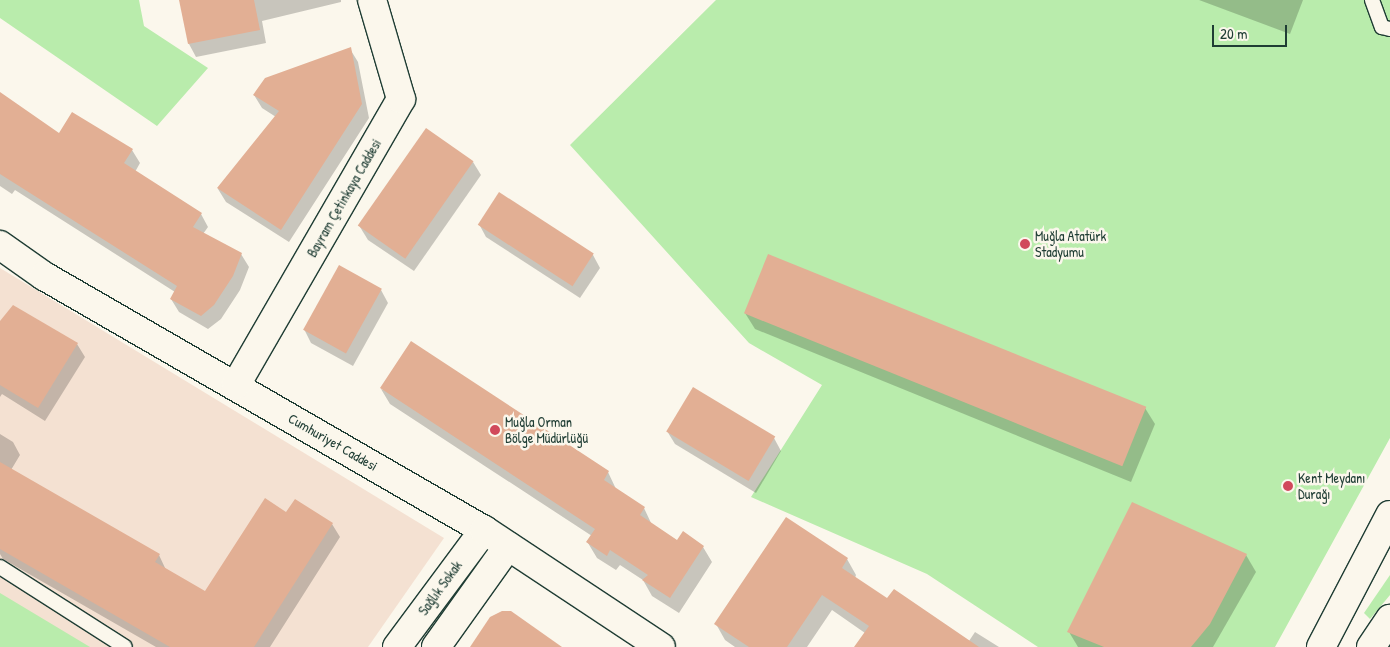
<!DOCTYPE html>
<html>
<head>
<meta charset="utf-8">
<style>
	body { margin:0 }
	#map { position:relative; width:1390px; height:647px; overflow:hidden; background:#fbf7ec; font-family:"Patrick Hand",sans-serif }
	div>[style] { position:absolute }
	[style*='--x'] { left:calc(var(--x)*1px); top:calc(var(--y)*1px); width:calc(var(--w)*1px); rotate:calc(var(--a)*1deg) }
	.built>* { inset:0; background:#f4e1d2 }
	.green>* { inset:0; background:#b9ecac }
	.shadow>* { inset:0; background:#0003 }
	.building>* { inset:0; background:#e2af94; transform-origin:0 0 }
	.roads { filter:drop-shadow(1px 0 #1f3d34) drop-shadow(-1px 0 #1f3d34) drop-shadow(0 1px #1f3d34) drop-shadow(0 -1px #1f3d34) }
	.lane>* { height:14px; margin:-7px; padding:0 7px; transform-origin:7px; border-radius:7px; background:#fbf7ec }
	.street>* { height:28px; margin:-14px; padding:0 14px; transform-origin:14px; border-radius:14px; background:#fbf7ec }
	.secondary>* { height:28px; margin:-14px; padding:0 14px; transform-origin:14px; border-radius:14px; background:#fbf7ec }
	.dots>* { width:14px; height:14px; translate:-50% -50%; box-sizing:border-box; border:2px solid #fbf7ec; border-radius:50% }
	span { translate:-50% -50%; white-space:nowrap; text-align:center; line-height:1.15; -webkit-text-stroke:5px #fbf7ec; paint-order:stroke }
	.street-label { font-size:14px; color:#1f3d34 }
	.poi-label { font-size:14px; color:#1f3d34 }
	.left { translate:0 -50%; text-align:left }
	.scale { position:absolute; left:1212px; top:25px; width:75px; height:22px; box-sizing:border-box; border:2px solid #1f3d34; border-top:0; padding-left:6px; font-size:15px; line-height:18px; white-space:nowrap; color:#1f3d34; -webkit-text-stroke:4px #fbf7ec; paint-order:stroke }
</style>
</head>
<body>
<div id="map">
	<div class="built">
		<i style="clip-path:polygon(0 268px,444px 538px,368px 647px,0 647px)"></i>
	</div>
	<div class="green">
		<i style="clip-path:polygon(0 0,139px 0,144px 26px,208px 68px,157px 126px,0 18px)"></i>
		<i style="clip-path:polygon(716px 0,1390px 0,1390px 438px,1275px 647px,1038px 647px,927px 574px,751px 497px,822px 385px,749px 343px,570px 145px)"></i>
		<i style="clip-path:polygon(1390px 575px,1390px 595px,1370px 619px,1364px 613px)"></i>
		<i style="clip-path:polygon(0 593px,90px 647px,0 647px)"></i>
	</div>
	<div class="shadow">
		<i style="clip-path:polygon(180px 0,341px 0,341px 2px,262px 21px,266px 43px,196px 57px,189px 44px)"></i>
		<i style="clip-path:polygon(1199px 0,1303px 0,1290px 34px)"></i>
		<i style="clip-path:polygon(350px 49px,358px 62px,369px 118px,289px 242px,226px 202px,218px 189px,276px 117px,262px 108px,254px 95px)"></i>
		<i style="clip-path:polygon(0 94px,60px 135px,132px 150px,140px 163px,135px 172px,201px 214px,208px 227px,203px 234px,241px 254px,249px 267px,240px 290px,221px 319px,208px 329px,179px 312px,171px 299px,175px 292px,15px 190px,12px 194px,0 186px)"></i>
		<i style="clip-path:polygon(473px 162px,481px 175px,414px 271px,368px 240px,360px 227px)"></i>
		<i style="clip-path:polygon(479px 224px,593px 255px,600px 268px,580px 298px,486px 237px)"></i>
		<i style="clip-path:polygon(381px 290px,388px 303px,353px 366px,311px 343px,304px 329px)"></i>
		<i style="clip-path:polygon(13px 307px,77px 344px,85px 357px,45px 421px,2px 394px,0 397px,0 323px)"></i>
		<i style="clip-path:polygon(745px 313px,1145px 408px,1155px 424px,1131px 482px,755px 329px)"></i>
		<i style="clip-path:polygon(381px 389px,608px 472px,616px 489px,644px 508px,652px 525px,678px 541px,703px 547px,712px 562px,679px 613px,652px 596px,643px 580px,620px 565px,616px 570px,597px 558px,588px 543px,592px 536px,390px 404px)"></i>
		<i style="clip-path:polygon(667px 431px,774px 438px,781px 451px,756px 493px,675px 444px)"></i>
		<i style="clip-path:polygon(0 434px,13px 442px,20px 455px,11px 470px,159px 555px,166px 570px,206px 593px,287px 514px,295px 500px,332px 524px,340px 537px,270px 647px,156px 647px,3px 559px,0 554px)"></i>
		<i style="clip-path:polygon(1246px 555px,1256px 572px,1213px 647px,1078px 647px,1069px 632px)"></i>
		<i style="clip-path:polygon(847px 559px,856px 575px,855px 578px,888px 600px,969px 641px,975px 632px,999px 647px,855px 647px,865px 633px,832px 610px,807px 647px,735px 647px,725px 640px,716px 624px)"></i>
	</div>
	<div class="building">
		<i style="clip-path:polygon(179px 0,254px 0,260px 30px,188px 44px)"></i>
		<i style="clip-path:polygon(351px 47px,362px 104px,281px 230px,217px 188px,279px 111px,253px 95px,265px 78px)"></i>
		<i style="clip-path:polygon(0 92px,59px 133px,72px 112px,133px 149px,124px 163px,202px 213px,193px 227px,242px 253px,233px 276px,214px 305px,201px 316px,170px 299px,177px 286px,0 174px)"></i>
		<i style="left:426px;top:128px;width:58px;height:119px;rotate:35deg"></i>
		<i style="left:499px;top:192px;width:113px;height:39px;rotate:33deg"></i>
		<i style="left:768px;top:254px;width:408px;height:64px;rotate:22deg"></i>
		<i style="left:339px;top:265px;width:49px;height:74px;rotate:29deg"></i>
		<i style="clip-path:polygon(13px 305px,78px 343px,38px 408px,0 385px,0 321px)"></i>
		<i style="clip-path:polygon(411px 341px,609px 471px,604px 480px,645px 507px,640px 515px,677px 540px,683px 531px,704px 546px,670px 598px,642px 580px,648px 575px,610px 550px,607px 556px,586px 542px,595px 529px,380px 388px)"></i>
		<i style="left:693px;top:387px;width:96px;height:52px;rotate:31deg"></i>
		<i style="clip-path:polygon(0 462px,160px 554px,155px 562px,205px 591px,265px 498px,286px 512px,295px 499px,333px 523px,254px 647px,170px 647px,0 549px)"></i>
		<i style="clip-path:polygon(1132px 502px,1247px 554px,1210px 624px,1191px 647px,1104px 647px,1067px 632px)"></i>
		<i style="clip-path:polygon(786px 517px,848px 558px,842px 568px,887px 598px,894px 589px,979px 647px,854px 647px,869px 626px,822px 595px,787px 647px,749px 647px,714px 624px)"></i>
		<i style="clip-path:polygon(502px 611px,511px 611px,562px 647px,470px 647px,490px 617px)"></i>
	</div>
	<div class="roads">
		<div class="lane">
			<i style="--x:1372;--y:0;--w:29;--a:70"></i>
			<i style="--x:1382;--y:27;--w:8;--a:14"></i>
			<i style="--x:0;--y:567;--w:148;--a:32.6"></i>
		</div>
		<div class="street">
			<i style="--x:397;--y:647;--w:146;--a:-53.4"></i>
			<i style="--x:436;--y:647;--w:124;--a:-54.5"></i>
		</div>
		<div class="secondary">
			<i style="--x:0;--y:245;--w:54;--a:35.2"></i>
			<i style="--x:44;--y:276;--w:508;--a:30"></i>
			<i style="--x:484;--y:530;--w:212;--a:33.5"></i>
			<i style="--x:236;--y:385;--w:330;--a:-60"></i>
			<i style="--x:401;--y:99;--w:103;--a:-106.3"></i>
			<i style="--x:1321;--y:647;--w:149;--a:-62.4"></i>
			<i style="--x:1371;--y:647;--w:34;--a:-56"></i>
		</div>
	</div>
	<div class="dots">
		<i style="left:1025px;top:244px;background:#d1495b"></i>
		<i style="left:495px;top:430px;background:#d1495b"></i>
		<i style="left:1288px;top:486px;background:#d1495b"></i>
	</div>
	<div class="street-label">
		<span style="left:344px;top:198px;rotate:-60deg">Bayram Çetinkaya Caddesi</span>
		<span style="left:333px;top:442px;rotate:30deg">Cumhuriyet Caddesi</span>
		<span style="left:440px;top:588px;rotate:-54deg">Sağlık Sokak</span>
	</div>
	<div class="poi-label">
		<span class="left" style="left:1035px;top:244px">Muğla Atatürk<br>Stadyumu</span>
		<span class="left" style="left:505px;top:430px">Muğla Orman<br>Bölge Müdürlüğü</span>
		<span class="left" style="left:1298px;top:486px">Kent Meydanı<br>Durağı</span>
	</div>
	<div class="scale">20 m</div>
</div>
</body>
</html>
